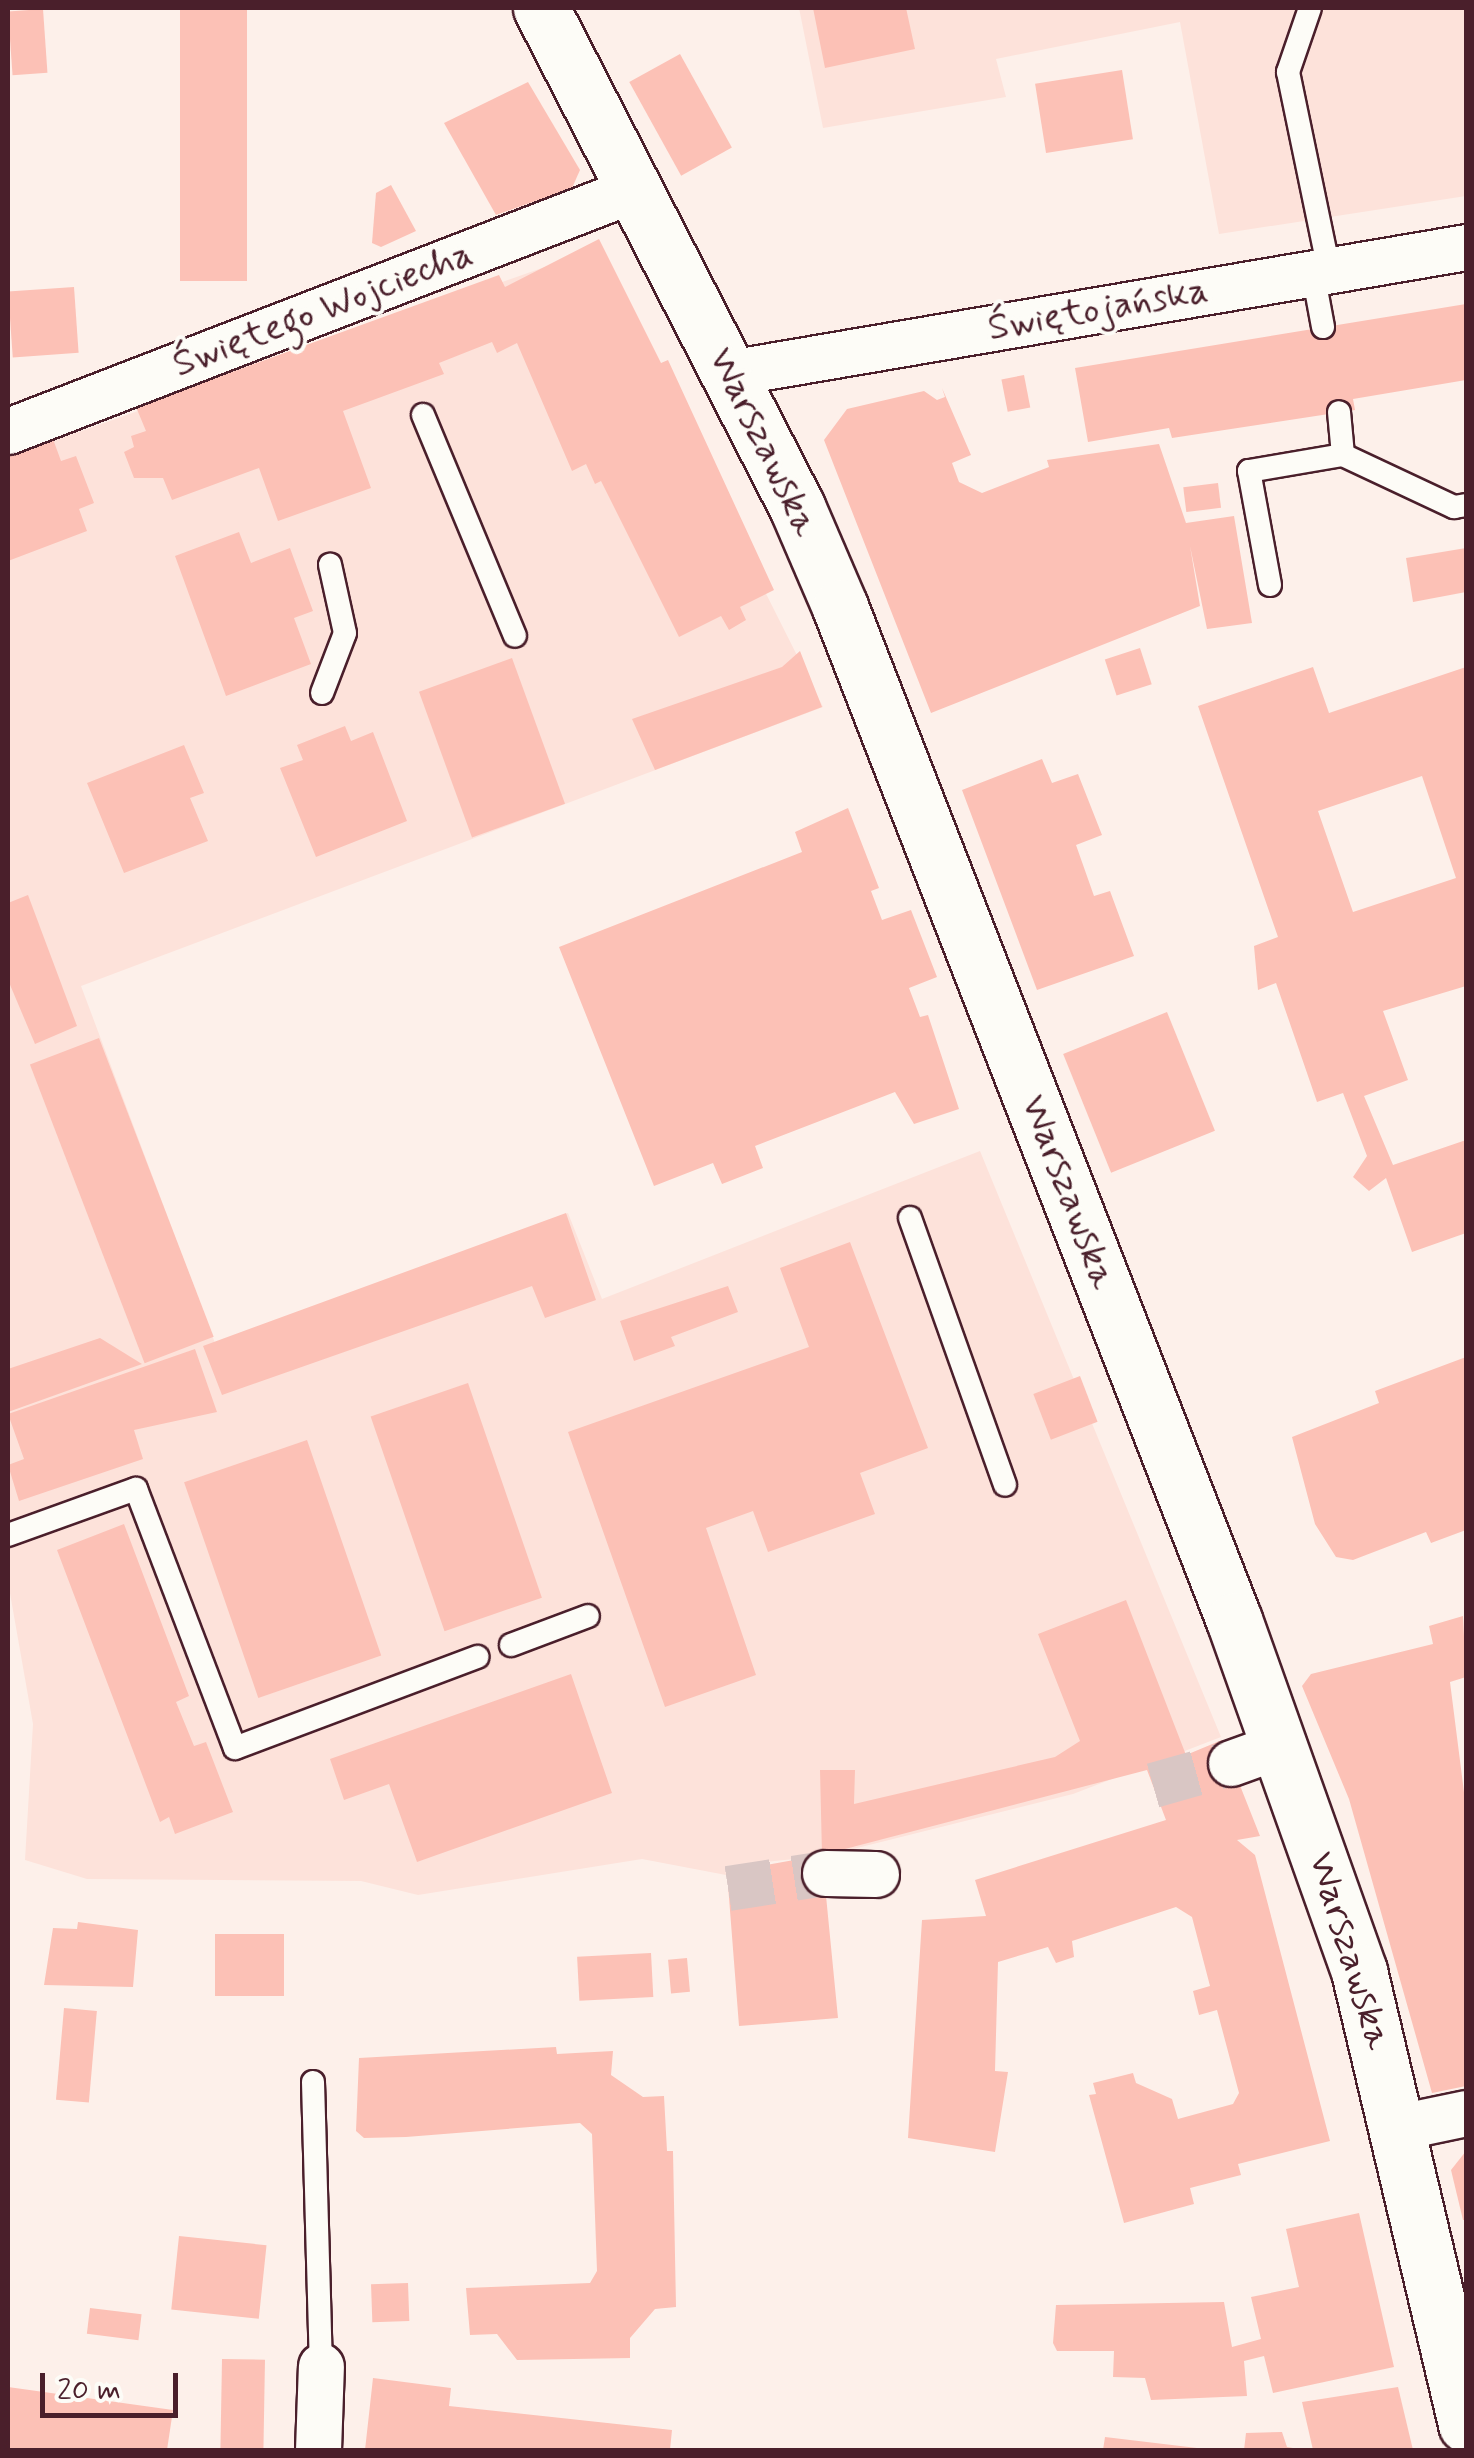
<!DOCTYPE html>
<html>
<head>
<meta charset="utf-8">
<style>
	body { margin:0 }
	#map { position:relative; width:1474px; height:2458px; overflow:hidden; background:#fdf0ea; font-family:Mynerve,sans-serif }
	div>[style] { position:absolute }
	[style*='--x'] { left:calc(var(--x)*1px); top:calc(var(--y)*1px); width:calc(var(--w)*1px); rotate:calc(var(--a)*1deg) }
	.built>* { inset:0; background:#fde2da }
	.building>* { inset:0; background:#fcc1b6; transform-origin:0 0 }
	.minor-tunnel>* { height:45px; margin-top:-22.5px; transform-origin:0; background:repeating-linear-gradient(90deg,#d9c6c4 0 45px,transparent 0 67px) }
	.roads { filter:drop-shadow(2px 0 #4a1f2b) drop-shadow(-2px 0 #4a1f2b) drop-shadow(0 2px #4a1f2b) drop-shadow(0 -2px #4a1f2b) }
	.service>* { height:22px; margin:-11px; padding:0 11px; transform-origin:11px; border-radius:11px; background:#fdfcf7 }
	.minor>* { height:45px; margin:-22.5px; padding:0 22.5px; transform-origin:22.5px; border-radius:22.5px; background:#fdfcf7 }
	.tertiary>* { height:55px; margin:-27.5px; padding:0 27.5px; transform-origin:27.5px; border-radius:27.5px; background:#fdfcf7 }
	span { translate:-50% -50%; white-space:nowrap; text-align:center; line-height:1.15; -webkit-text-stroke:8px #fdfcf7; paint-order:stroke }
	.street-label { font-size:38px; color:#4a1f2b }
	.frame { position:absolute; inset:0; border:10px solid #4a1f2b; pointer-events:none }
	.scale { position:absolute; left:40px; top:2373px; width:138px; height:45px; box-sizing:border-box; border:5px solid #4a1f2b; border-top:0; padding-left:12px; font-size:30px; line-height:35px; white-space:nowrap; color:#4a1f2b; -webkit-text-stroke:8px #fdfcf7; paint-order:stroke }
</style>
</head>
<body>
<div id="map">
	<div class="built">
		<i style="clip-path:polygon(799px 8px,1466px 8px,1466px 196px,1219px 234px,1180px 22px,996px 59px,1006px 97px,823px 128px)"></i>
		<i style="clip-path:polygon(593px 250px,823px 707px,81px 986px,215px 1343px,568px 1213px,602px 1299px,980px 1151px,1221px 1737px,1073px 1794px,825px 1856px,726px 1866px,726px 1875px,642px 1859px,418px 1895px,361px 1881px,87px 1879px,25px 1860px,33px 1724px,8px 1582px,8px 457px)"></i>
	</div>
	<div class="building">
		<i style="left:180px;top:8px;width:67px;height:273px"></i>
		<i style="clip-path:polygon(813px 8px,906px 8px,915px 49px,825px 68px)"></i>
		<i style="left:43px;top:9px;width:64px;height:35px;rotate:86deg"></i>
		<i style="left:680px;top:54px;width:107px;height:58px;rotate:61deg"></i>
		<i style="left:1122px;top:70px;width:70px;height:88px;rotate:81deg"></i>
		<i style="clip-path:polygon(528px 82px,580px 170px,572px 188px,496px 215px,444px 123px)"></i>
		<i style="clip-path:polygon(391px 185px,416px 231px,381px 247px,372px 243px,376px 193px)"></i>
		<i style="clip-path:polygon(599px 239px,661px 363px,668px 360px,774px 590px,740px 607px,746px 620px,729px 630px,721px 616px,679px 637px,601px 481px,595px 484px,586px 464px,572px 471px,517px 343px,497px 353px,492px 342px,439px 363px,444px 374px,343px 411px,371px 488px,278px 521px,259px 468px,172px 500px,163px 478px,134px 478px,124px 452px,134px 447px,131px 436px,146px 431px,136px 407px,499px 275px,505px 287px)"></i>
		<i style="left:74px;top:287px;width:66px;height:66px;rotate:86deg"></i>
		<i style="clip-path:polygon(1466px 304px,1466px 380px,1353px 399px,1355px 410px,1172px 438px,1169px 428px,1088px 442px,1075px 368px)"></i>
		<i style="left:1024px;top:375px;width:33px;height:23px;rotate:79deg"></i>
		<i style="clip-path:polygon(942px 388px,971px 455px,952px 463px,959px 482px,982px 493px,1049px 467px,1047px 460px,1159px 444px,1186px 523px,1234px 516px,1252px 623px,1207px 629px,1190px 546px,1200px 606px,931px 713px,824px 440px,847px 409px,924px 391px,937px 400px,945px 397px)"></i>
		<i style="clip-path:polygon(53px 439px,61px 461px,76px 456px,94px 503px,79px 509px,87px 531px,8px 561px,8px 455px)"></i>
		<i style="left:1218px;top:483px;width:25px;height:35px;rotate:83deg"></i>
		<i style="clip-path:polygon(239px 532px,251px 563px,290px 548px,313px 611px,294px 618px,311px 664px,226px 696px,175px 556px)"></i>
		<i style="clip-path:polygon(1466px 548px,1466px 592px,1413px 602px,1406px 558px)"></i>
		<i style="left:1140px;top:648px;width:38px;height:37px;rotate:72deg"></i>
		<i style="clip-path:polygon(800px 651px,822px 707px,655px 770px,632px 719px,782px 667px)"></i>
		<i style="left:512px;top:658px;width:155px;height:99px;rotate:70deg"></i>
		<i style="clip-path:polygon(evenodd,1313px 667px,1329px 713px,1466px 667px,1466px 986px,1383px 1011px,1408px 1080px,1364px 1096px,1393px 1165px,1466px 1140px,1466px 1233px,1412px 1252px,1386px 1178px,1369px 1191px,1353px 1177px,1367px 1156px,1343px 1093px,1317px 1102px,1276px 983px,1258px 990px,1254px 946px,1278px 937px,1198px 706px,1313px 667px,1422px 776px,1456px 878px,1353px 912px,1318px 811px,1422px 776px)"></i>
		<i style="clip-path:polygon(345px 726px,351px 741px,373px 732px,407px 821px,316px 857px,280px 768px,303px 760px,297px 745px)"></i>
		<i style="clip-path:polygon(184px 745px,204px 793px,190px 798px,208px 841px,124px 873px,87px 783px)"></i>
		<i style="clip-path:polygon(1042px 759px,1052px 783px,1078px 774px,1102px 835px,1076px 845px,1094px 896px,1110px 891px,1134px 956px,1037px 990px,962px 790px)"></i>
		<i style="clip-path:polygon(848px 808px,879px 888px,871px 891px,882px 920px,911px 910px,937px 977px,909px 988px,920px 1017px,928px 1015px,959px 1109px,914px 1124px,895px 1092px,755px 1146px,763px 1168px,722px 1184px,713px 1163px,654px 1186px,559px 947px,802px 852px,795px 832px)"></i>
		<i style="clip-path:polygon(28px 895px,77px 1026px,35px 1044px,8px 980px,8px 903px)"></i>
		<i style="left:1167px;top:1012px;width:128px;height:112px;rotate:68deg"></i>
		<i style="left:99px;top:1038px;width:320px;height:74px;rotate:69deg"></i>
		<i style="clip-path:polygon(566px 1213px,596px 1300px,545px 1318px,532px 1286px,222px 1395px,203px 1346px)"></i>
		<i style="clip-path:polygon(850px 1242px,928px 1448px,860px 1473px,875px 1514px,768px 1552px,753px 1511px,706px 1528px,756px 1675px,665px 1707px,568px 1432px,809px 1347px,780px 1268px)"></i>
		<i style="clip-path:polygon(728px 1286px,738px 1312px,671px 1337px,675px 1346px,634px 1361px,620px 1321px)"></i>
		<i style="clip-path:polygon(100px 1338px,142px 1364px,8px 1412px,8px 1369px)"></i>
		<i style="clip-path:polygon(195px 1349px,217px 1412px,134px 1430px,143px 1459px,19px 1501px,8px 1465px,24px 1459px,8px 1414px)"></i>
		<i style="clip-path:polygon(1466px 1357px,1466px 1530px,1431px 1543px,1426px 1532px,1353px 1560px,1336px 1557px,1315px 1524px,1292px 1437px,1379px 1403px,1375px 1391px)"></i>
		<i style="left:1080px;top:1376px;width:49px;height:50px;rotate:69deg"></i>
		<i style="left:468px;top:1383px;width:227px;height:103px;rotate:71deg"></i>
		<i style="left:307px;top:1440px;width:228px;height:130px;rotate:71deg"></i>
		<i style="clip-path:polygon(124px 1524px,189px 1696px,176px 1702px,194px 1746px,206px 1742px,233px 1812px,175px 1834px,169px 1817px,160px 1822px,57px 1550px)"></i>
		<i style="clip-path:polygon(1126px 1600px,1186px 1755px,1222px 1740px,1260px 1836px,1237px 1840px,1255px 1855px,1330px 2141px,1238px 2164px,1241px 2175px,1190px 2188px,1194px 2204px,1124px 2223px,1089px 2095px,1096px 2094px,1093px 2083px,1133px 2073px,1136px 2083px,1172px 2099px,1178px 2119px,1233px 2104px,1239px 2093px,1217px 2010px,1199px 2015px,1193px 1991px,1210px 1986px,1192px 1917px,1176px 1907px,1072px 1941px,1074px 1957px,1056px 1963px,1048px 1947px,998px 1962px,995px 2071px,1008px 2072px,995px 2152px,908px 2138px,922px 1920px,986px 1916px,975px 1880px,1166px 1820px,1147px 1770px,822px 1855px,838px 2018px,739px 2026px,727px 1872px,822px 1855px,820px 1770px,855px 1770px,854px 1804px,1055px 1757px,1080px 1741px,1038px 1634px)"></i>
		<i style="clip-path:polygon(1463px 1616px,1466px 1677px,1450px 1682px,1466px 1808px,1466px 2086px,1432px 2093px,1349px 1799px,1302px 1686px,1311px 1674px,1433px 1644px,1429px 1626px)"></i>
		<i style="clip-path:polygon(571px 1674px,612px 1793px,417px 1862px,389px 1784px,344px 1800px,330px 1759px)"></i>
		<i style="clip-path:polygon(78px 1922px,138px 1930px,133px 1987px,44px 1985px,53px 1928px,77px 1929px)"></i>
		<i style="left:215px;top:1934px;width:69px;height:62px"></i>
		<i style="left:651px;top:1953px;width:44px;height:74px;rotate:87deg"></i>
		<i style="left:687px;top:1958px;width:34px;height:19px;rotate:85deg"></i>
		<i style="left:64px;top:2008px;width:33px;height:92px;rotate:5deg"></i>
		<i style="clip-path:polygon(556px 2047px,557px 2054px,613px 2051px,611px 2075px,643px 2097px,664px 2096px,667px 2151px,673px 2151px,676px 2307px,655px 2309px,630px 2338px,630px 2358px,517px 2360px,497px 2334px,470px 2335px,466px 2288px,590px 2283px,597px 2271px,592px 2134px,580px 2123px,406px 2137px,364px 2138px,356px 2131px,359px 2058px)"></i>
		<i style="clip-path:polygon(1466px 2151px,1466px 2220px,1463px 2220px,1451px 2170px)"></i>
		<i style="clip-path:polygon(1359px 2213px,1394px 2367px,1273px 2393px,1264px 2356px,1244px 2361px,1247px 2396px,1151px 2400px,1145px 2378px,1113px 2377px,1114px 2351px,1057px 2351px,1053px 2343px,1056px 2305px,1224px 2302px,1232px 2347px,1261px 2339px,1251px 2297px,1299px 2287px,1286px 2229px)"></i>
		<i style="left:179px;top:2236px;width:88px;height:74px;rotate:6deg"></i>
		<i style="left:408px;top:2283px;width:38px;height:37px;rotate:88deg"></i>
		<i style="left:90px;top:2308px;width:52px;height:26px;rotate:7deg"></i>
		<i style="left:222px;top:2359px;width:43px;height:91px;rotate:1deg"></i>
		<i style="clip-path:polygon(373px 2378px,451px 2388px,449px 2406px,672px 2430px,670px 2450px,365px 2450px)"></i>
		<i style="clip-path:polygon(8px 2387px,173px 2410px,167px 2450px,8px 2450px)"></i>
		<i style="clip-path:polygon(1398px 2387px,1413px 2450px,1313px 2450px,1302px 2402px)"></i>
		<i style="clip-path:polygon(1282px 2432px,1287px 2447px,1305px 2450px,1244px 2450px,1246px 2433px)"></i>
		<i style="clip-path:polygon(1105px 2437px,1197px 2448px,1197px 2450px,1103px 2450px)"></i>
	</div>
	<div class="minor-tunnel">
		<i style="--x:1153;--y:1785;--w:81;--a:-15.8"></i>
		<i style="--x:728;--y:1888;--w:98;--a:-8.8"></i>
	</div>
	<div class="roads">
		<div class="service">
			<i style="--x:1310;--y:8;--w:68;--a:109"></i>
			<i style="--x:1288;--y:72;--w:202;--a:78.3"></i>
			<i style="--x:1313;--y:273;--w:55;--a:79.5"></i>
			<i style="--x:423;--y:415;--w:239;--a:67.4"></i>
			<i style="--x:1343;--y:455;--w:123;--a:25.1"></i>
			<i style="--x:1454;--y:507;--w:12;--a:-9"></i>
			<i style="--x:1270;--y:585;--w:116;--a:-100.4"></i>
			<i style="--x:1249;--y:471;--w:95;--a:-9.7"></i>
			<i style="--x:1343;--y:455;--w:43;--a:-95.3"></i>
			<i style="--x:322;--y:693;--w:64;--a:-69"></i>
			<i style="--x:345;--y:633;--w:70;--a:-102.4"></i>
			<i style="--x:910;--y:1218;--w:283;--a:70.4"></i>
			<i style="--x:8;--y:1535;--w:136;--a:-19.8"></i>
			<i style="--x:136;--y:1489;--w:277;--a:69.1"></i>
			<i style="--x:235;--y:1748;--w:259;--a:-20.6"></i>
			<i style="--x:511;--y:1645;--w:82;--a:-20.6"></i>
			<i style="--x:313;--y:2082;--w:284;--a:88.4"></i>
		</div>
		<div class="minor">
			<i style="--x:729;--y:373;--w:748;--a:-9.7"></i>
			<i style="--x:8;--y:431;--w:674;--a:-21.12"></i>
			<i style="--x:1231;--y:1763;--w:53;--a:-19.8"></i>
			<i style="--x:825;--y:1873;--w:51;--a:1.1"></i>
			<i style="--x:1399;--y:2127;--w:68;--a:-11.8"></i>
			<i style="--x:318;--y:2450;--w:84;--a:-88"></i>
		</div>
		<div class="tertiary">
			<i style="--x:541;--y:8;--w:561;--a:62.84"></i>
			<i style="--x:797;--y:507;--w:109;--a:66.7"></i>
			<i style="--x:840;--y:607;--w:1087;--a:68.75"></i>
			<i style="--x:1234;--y:1620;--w:373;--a:70.4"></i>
			<i style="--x:1359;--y:1971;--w:466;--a:76.7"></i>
		</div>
	</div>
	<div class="street-label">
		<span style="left:323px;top:310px;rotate:-21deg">Świętego Wojciecha</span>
		<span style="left:1098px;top:310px;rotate:-10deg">Świętojańska</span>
		<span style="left:763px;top:442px;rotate:64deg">Warszawska</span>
		<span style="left:1068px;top:1192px;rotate:69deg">Warszawska</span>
		<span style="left:1349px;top:1951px;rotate:73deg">Warszawska</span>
	</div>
	<div class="frame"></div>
	<div class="scale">20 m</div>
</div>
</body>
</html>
